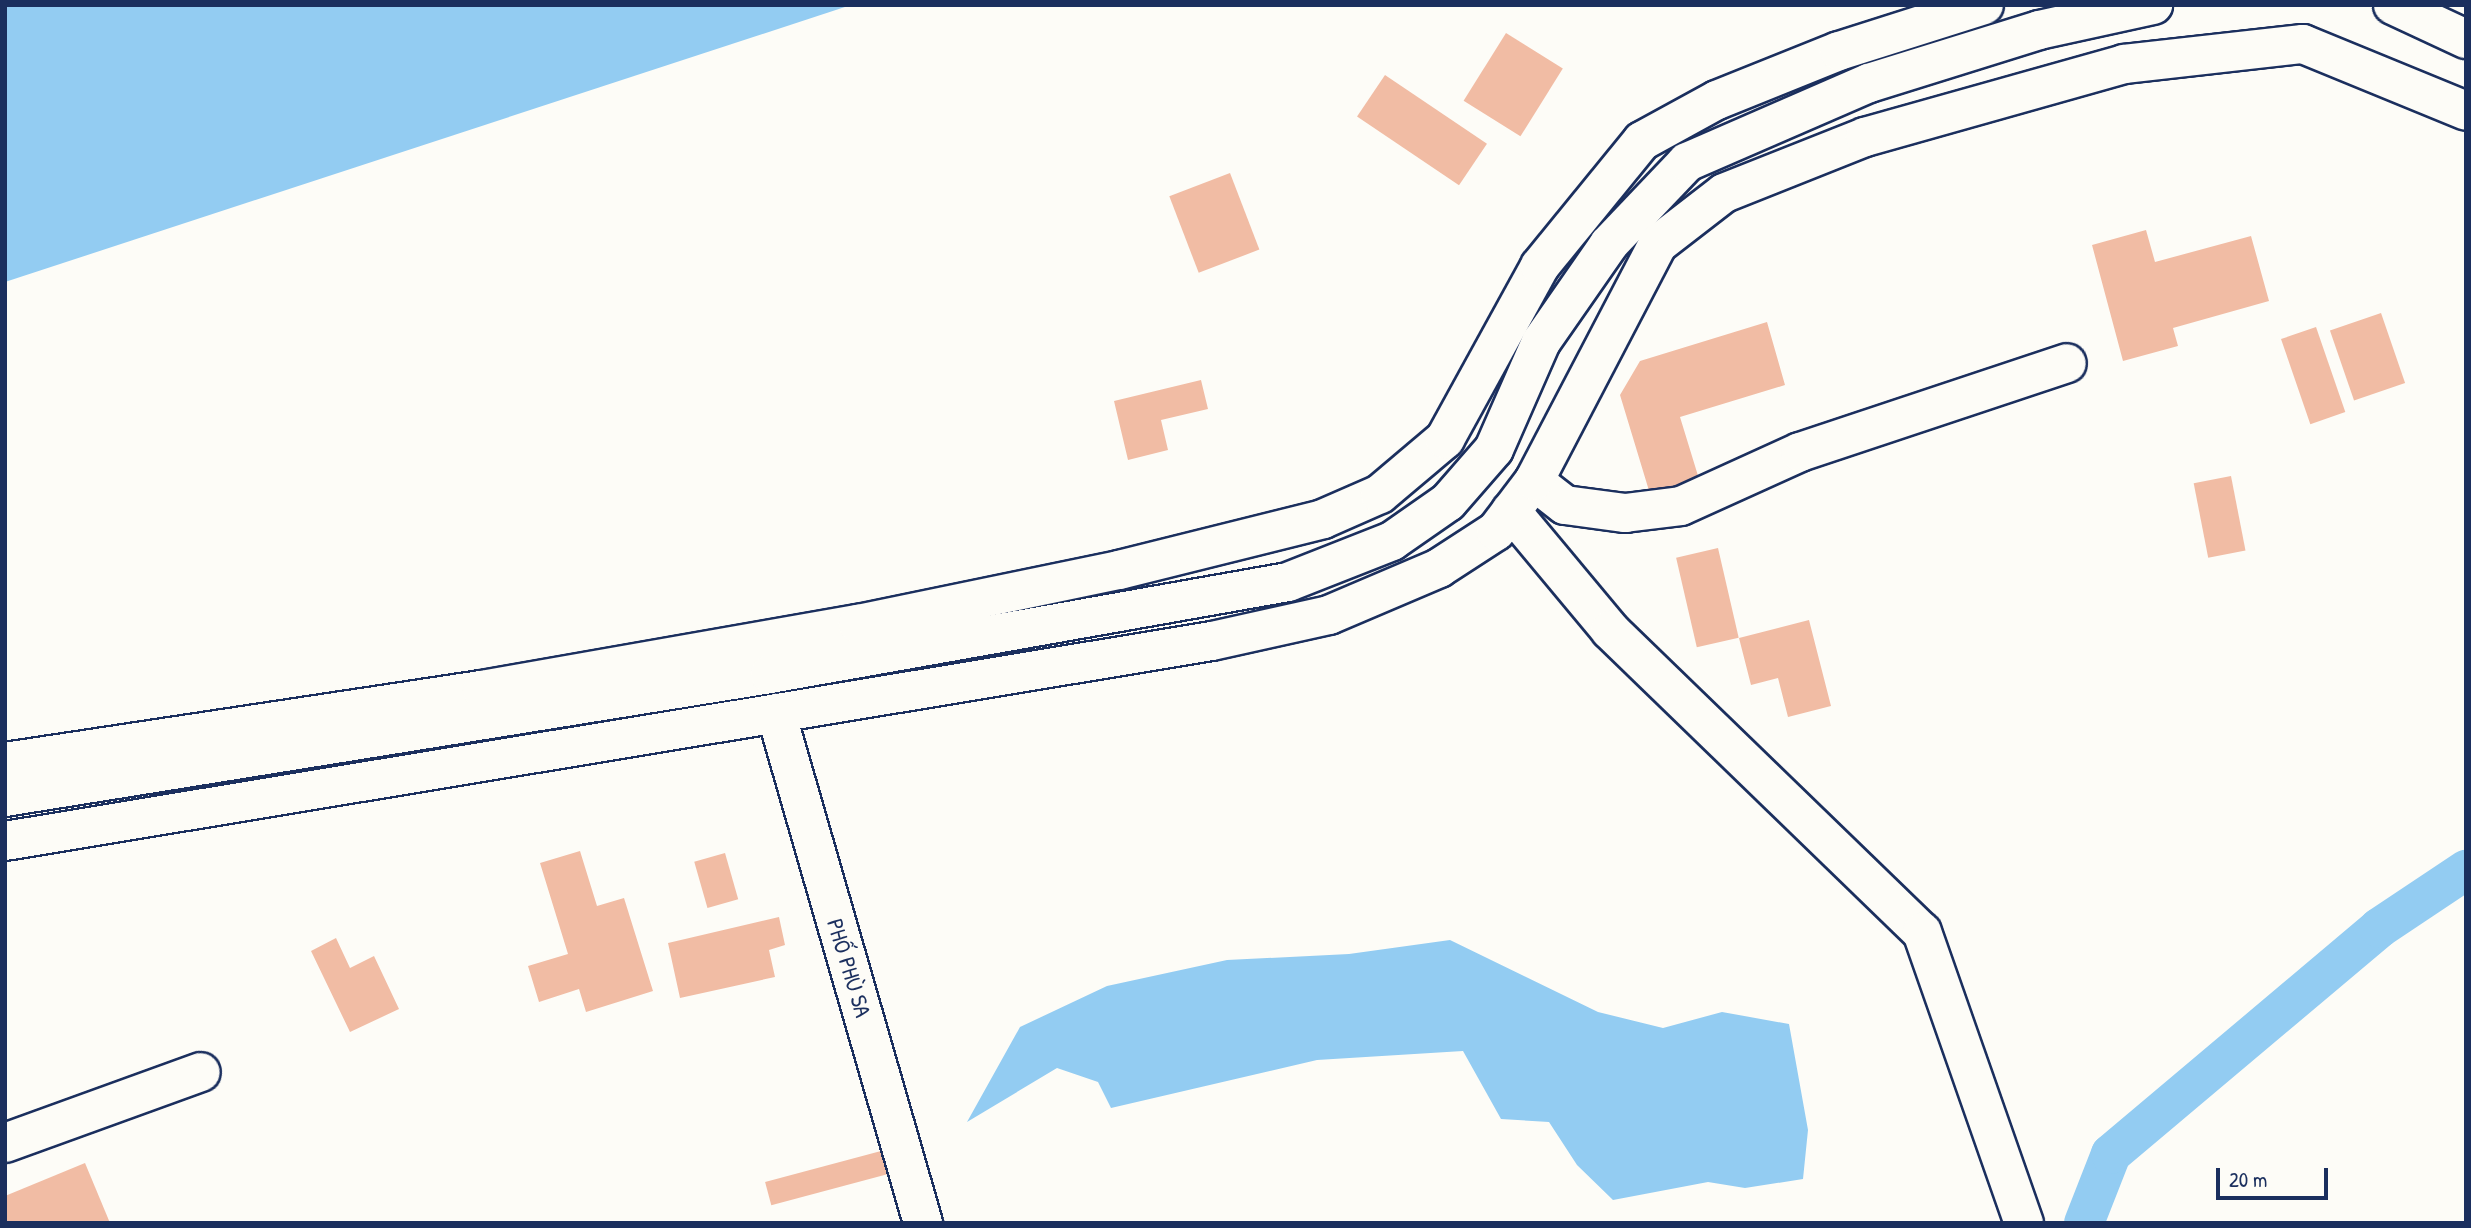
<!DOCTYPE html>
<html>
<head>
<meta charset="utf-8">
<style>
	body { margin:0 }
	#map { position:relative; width:2471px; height:1228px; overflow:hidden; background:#fdfcf7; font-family:"Patrick Hand",sans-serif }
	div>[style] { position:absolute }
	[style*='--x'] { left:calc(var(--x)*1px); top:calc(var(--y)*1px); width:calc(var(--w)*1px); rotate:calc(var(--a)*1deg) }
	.water>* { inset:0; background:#93ccf2 }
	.canal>* { height:40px; margin:-20px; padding:0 20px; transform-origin:20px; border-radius:20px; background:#93ccf2 }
	.building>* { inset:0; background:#f1bca4; transform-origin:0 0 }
	.roads { filter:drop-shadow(2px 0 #1b2f5e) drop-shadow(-2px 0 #1b2f5e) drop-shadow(0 2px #1b2f5e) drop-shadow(0 -2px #1b2f5e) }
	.minor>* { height:38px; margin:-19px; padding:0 19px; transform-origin:19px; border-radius:19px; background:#fdfcf7 }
	.major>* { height:38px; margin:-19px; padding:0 19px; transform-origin:19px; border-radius:19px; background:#fdfcf7 }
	span { translate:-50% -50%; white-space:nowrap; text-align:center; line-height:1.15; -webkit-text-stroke:5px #fdfcf7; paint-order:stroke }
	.street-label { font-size:23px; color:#1b2f5e }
	.frame { position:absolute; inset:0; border:7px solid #1b2f5e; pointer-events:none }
	.scale { position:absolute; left:2216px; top:1168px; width:112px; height:32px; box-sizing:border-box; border:4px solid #1b2f5e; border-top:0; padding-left:9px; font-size:21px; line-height:24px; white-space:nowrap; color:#1b2f5e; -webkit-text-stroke:5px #fdfcf7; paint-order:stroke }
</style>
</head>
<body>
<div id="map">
	<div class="water">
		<i style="clip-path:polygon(5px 5px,851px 5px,5px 282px)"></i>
		<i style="clip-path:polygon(1450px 940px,1598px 1012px,1663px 1028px,1722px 1012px,1789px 1024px,1808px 1130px,1803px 1179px,1745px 1188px,1708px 1182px,1613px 1200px,1577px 1165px,1549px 1122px,1501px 1119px,1463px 1051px,1317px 1060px,1111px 1108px,1098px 1082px,1057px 1068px,967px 1122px,1020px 1027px,1107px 986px,1227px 960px,1349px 954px)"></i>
	</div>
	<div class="canal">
		<i style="--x:2084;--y:1223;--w:74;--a:-68.6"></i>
		<i style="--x:2111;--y:1154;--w:351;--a:-40.1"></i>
		<i style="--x:2379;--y:928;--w:105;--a:-33.7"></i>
	</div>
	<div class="building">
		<i style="left:1506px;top:33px;width:67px;height:80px;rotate:32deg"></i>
		<i style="left:1385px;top:75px;width:123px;height:50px;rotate:34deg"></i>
		<i style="left:1230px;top:173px;width:82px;height:65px;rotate:69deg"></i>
		<i style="clip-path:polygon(2146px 230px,2155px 262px,2251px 236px,2269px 301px,2173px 328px,2178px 346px,2123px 361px,2092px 245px)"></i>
		<i style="left:2381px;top:313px;width:74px;height:54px;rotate:71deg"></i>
		<i style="clip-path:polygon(1767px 322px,1785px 385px,1680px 417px,1699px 479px,1650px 494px,1620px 395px,1640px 361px)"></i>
		<i style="left:2316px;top:327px;width:90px;height:37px;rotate:71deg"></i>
		<i style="clip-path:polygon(1201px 380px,1208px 409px,1161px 420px,1168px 450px,1128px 460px,1114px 401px)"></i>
		<i style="left:2231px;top:476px;width:76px;height:38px;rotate:79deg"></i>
		<i style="left:1718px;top:548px;width:92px;height:43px;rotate:77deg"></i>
		<i style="clip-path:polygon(1809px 620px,1831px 706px,1788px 717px,1778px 678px,1751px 685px,1739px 638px)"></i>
		<i style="clip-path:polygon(580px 851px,597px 906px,624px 898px,653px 991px,586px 1012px,579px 989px,539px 1002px,528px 966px,568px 954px,540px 863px)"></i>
		<i style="left:725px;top:853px;width:48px;height:32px;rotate:74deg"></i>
		<i style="clip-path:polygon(779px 917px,785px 945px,769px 950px,775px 977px,680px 998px,668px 943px)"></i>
		<i style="clip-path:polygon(336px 938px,350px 968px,374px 956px,399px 1009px,350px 1032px,311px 951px)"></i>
		<i style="left:881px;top:1151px;width:24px;height:120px;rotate:75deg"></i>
		<i style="clip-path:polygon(85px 1163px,110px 1223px,5px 1223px,5px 1196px)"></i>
	</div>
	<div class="roads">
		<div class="minor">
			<i style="--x:1534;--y:481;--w:39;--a:38"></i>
			<i style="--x:1565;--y:505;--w:61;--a:7.6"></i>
			<i style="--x:1625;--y:513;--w:56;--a:-7.1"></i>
			<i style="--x:1681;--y:506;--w:131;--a:-24.4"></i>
			<i style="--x:1800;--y:452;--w:281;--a:-18.4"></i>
			<i style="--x:1511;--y:511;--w:155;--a:50.2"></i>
			<i style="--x:1610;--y:630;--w:434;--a:44.1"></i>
			<i style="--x:1922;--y:932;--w:308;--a:70.7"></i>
			<i style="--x:776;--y:713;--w:531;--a:73.92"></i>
			<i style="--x:5;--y:762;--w:482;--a:-8.6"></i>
			<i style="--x:482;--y:690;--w:382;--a:-10"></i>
			<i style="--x:858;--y:624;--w:267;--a:-11.7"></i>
			<i style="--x:1119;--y:570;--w:210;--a:-14"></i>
			<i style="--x:1323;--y:519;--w:62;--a:-23.7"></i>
			<i style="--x:1380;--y:494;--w:85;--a:-40.2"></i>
			<i style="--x:1445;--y:439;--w:197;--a:-61.2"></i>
			<i style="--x:1540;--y:266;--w:161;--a:-50.8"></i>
			<i style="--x:1642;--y:141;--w:85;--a:-28.7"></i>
			<i style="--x:1717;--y:100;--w:131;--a:-21.9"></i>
			<i style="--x:1839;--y:51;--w:152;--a:-17.6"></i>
			<i style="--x:5;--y:1143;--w:208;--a:-19.9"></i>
		</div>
		<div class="major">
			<i style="--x:2393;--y:5;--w:81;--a:25"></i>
			<i style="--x:5;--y:797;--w:775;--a:-9.13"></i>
			<i style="--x:770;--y:674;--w:526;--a:-10.07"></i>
			<i style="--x:1288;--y:582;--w:112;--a:-21.5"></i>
			<i style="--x:1392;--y:541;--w:68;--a:-34.9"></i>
			<i style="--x:1448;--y:502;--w:70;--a:-49"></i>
			<i style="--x:1494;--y:449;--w:117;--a:-66.3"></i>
			<i style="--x:1541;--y:342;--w:119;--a:-55.2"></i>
			<i style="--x:1609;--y:244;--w:113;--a:-46.4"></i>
			<i style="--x:1687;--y:162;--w:198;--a:-23.5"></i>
			<i style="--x:1869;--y:83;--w:178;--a:-17.3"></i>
			<i style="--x:2039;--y:30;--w:117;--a:-12.4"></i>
			<i style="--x:5;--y:841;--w:1223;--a:-9.41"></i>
			<i style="--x:1212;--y:641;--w:120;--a:-12.5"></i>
			<i style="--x:1329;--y:615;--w:120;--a:-23.1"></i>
			<i style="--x:1439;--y:568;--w:68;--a:-33"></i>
			<i style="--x:1496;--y:531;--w:63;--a:-52.8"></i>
			<i style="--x:1534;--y:481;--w:267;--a:-62.4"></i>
			<i style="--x:1658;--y:244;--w:83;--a:-37.7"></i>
			<i style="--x:1724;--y:193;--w:152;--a:-21.7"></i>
			<i style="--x:1865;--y:137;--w:269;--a:-15.7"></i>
			<i style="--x:2124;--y:64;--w:180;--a:-6.4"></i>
			<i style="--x:2303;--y:44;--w:176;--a:22.3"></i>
		</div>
	</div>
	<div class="street-label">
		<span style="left:849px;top:968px;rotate:73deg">PHỐ PHÙ SA</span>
	</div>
	<div class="frame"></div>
	<div class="scale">20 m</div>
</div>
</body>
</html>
